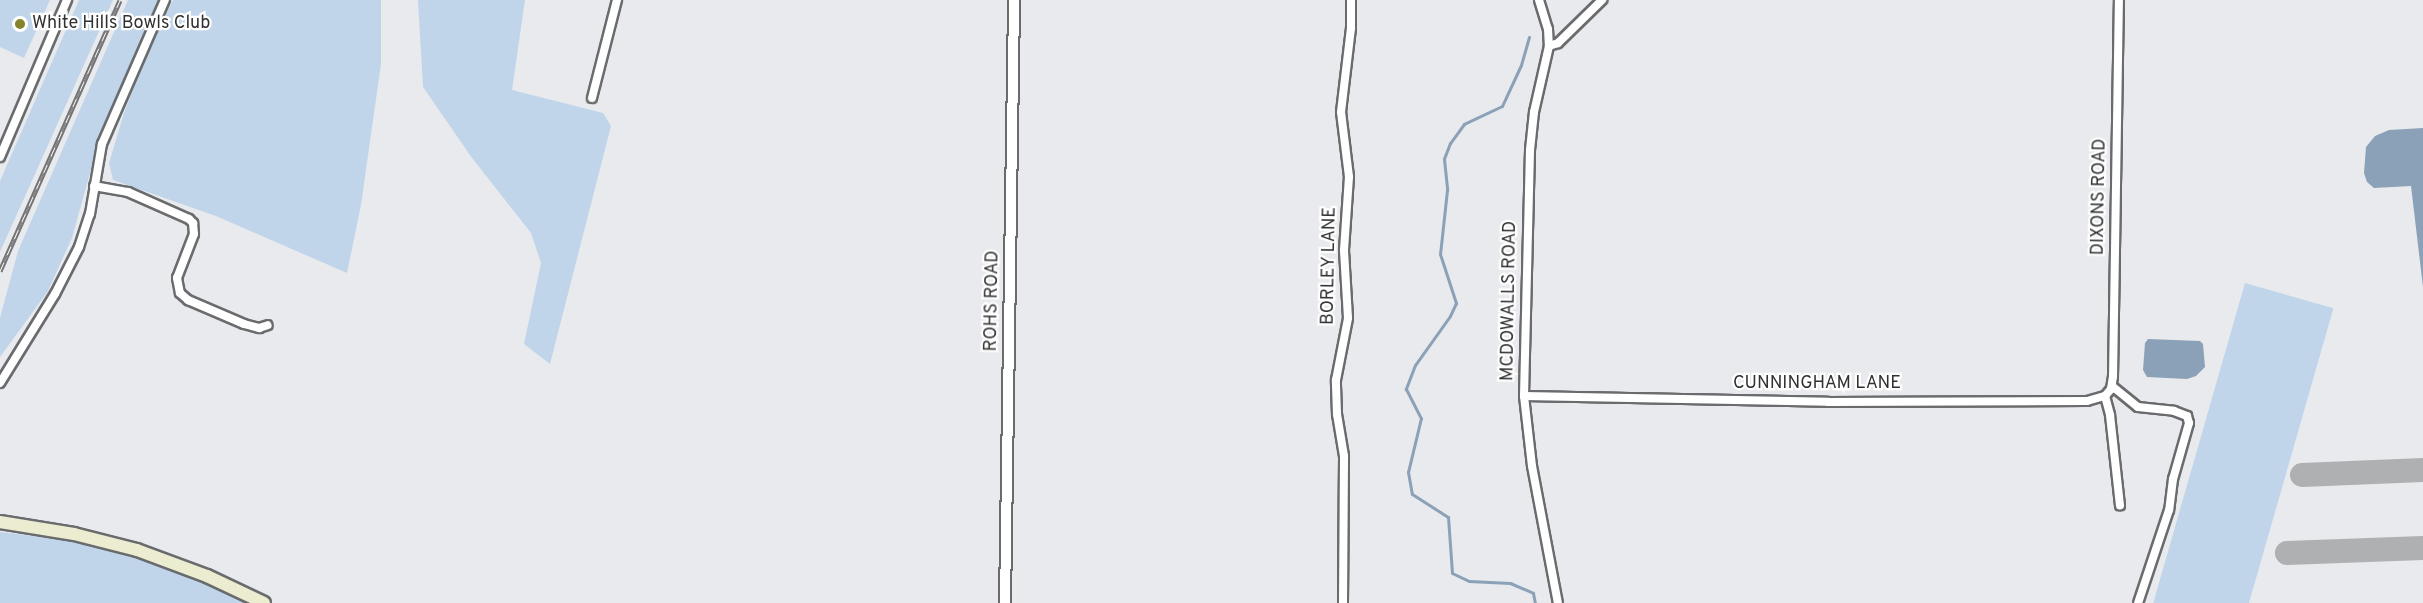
<!DOCTYPE html>
<html>
<head>
<meta charset="utf-8">
<style>
	body { margin:0 }
	#map { position:relative; width:2423px; height:603px; overflow:hidden; background:#e8eaed; font-family:Overpass,sans-serif }
	div>[style] { position:absolute }
	[style*='--x'] { left:calc(var(--x)*1px); top:calc(var(--y)*1px); width:calc(var(--w)*1px); rotate:calc(var(--a)*1deg) }
	.green>* { inset:0; background:#c0d5ea; transform-origin:0 0 }
	.water>* { inset:0; background:#8ba1b7 }
	.stream>* { height:3px; margin:-1.5px; padding:0 1.5px; transform-origin:1.5px; border-radius:1.5px; background:#8ba1b7 }
	.taxiway>* { height:24px; margin:-12px; padding:0 12px; transform-origin:12px; border-radius:12px; background:#aeb0b2 }
	.roads { filter:drop-shadow(2px 0 #696b6d) drop-shadow(-2px 0 #696b6d) drop-shadow(0 2px #696b6d) drop-shadow(0 -2px #696b6d) }
	.minor>* { height:8px; margin:-4px; padding:0 4px; transform-origin:4px; border-radius:4px; background:#fff }
	.tertiary>* { height:10px; margin:-5px; padding:0 5px; transform-origin:5px; border-radius:5px; background:#fff }
	.secondary>* { height:12px; margin:-6px; padding:0 6px; transform-origin:6px; border-radius:6px; background:#ececd1 }
	.rail>* { height:5px; margin-top:-2.5px; transform-origin:0; background:repeating-linear-gradient(90deg,#fff 0 9px,#757577 0 18px); box-sizing:border-box; border-block:2px solid #757577 }
	.dots>* { width:16px; height:16px; translate:-50% -50%; box-sizing:border-box; border:3px solid #fff; border-radius:50% }
	span { translate:-50% -50%; white-space:nowrap; text-align:center; line-height:1.15; -webkit-text-stroke:4.5px #fff; paint-order:stroke }
	.poi-label { font-size:18px; color:#313132 }
	.left { translate:0 -50%; text-align:left }
	.street-label { font-size:18px; color:#313132 }
</style>
</head>
<body>
<div id="map">
	<div class="green">
		<i style="clip-path:polygon(0 0,50px 0,24px 58px,0 47px)"></i>
		<i style="clip-path:polygon(79px 0,113px 0,0 252px,0 181px)"></i>
		<i style="clip-path:polygon(128px 0,160px 0,142px 36px,97px 148px,72px 238px,48px 291px,0 357px,0 318px,18px 251px)"></i>
		<i style="clip-path:polygon(173px 0,381px 0,381px 64px,361px 205px,347px 273px,216px 216px,113px 180px,109px 163px,124px 113px,145px 57px)"></i>
		<i style="clip-path:polygon(418px 0,525px 0,512px 90px,603px 113px,611px 126px,550px 364px,524px 344px,541px 263px,531px 233px,472px 158px,423px 87px)"></i>
		<i style="left:2245px;top:283px;width:92px;height:336px;rotate:16deg"></i>
		<i style="clip-path:polygon(0 532px,41px 537px,87px 538px,145px 560px,201px 570px,267px 603px,0 603px)"></i>
	</div>
	<div class="water">
		<i style="clip-path:polygon(2423px 128px,2423px 287px,2411px 186px,2374px 188px,2367px 182px,2364px 173px,2366px 147px,2375px 136px,2389px 130px)"></i>
		<i style="clip-path:polygon(2148px 339px,2200px 341px,2203px 344px,2205px 367px,2196px 376px,2187px 379px,2147px 377px,2143px 370px,2145px 343px)"></i>
	</div>
	<div class="stream">
		<i style="--x:1529;--y:37;--w:29;--a:106"></i>
		<i style="--x:1521;--y:65;--w:45;--a:114.9"></i>
		<i style="--x:1502;--y:106;--w:42;--a:154.7"></i>
		<i style="--x:1464;--y:124;--w:24;--a:126"></i>
		<i style="--x:1450;--y:143;--w:17;--a:111"></i>
		<i style="--x:1444;--y:159;--w:31;--a:84"></i>
		<i style="--x:1447;--y:190;--w:64;--a:96.2"></i>
		<i style="--x:1440;--y:254;--w:52;--a:71.9"></i>
		<i style="--x:1456;--y:303;--w:14;--a:115"></i>
		<i style="--x:1450;--y:316;--w:60;--a:125.5"></i>
		<i style="--x:1415;--y:365;--w:26;--a:111"></i>
		<i style="--x:1406;--y:389;--w:33;--a:63"></i>
		<i style="--x:1421;--y:418;--w:56;--a:103.5"></i>
		<i style="--x:1408;--y:472;--w:22;--a:80"></i>
		<i style="--x:1412;--y:494;--w:43;--a:32.6"></i>
		<i style="--x:1448;--y:517;--w:56;--a:85.9"></i>
		<i style="--x:1452;--y:573;--w:19;--a:25"></i>
		<i style="--x:1469;--y:581;--w:41;--a:2.8"></i>
		<i style="--x:1510;--y:583;--w:25;--a:23"></i>
		<i style="--x:1533;--y:593;--w:10;--a:79"></i>
	</div>
	<div class="taxiway">
		<i style="--x:2302;--y:475;--w:121;--a:-2.4"></i>
		<i style="--x:2287;--y:553;--w:136;--a:-2.1"></i>
	</div>
	<div class="roads">
		<div class="minor">
			<i style="--x:1539;--y:0;--w:30;--a:73"></i>
			<i style="--x:1548;--y:29;--w:17;--a:87"></i>
			<i style="--x:1549;--y:46;--w:68;--a:102.8"></i>
			<i style="--x:1534;--y:112;--w:38;--a:96"></i>
			<i style="--x:1530;--y:150;--w:246;--a:91.4"></i>
			<i style="--x:1524;--y:396;--w:70;--a:83.5"></i>
			<i style="--x:1532;--y:466;--w:139;--a:79.3"></i>
			<i style="--x:1549;--y:46;--w:9;--a:-18"></i>
			<i style="--x:1558;--y:43;--w:62;--a:-44.3"></i>
			<i style="--x:592;--y:98;--w:101;--a:-75.7"></i>
			<i style="--x:0;--y:157;--w:171;--a:-66.9"></i>
			<i style="--x:94;--y:186;--w:35;--a:10"></i>
			<i style="--x:128;--y:192;--w:67;--a:23.9"></i>
			<i style="--x:189;--y:219;--w:6;--a:45"></i>
			<i style="--x:193;--y:223;--w:11;--a:85"></i>
			<i style="--x:194;--y:234;--w:47;--a:111.1"></i>
			<i style="--x:177;--y:278;--w:15;--a:79"></i>
			<i style="--x:180;--y:293;--w:11;--a:41"></i>
			<i style="--x:188;--y:300;--w:61;--a:23.2"></i>
			<i style="--x:244;--y:324;--w:16;--a:15"></i>
			<i style="--x:259;--y:328;--w:9;--a:-18"></i>
			<i style="--x:0;--y:383;--w:105;--a:-58.3"></i>
			<i style="--x:55;--y:294;--w:53;--a:-62.9"></i>
			<i style="--x:79;--y:247;--w:35;--a:-72"></i>
			<i style="--x:90;--y:214;--w:71;--a:-80.3"></i>
			<i style="--x:102;--y:144;--w:157;--a:-66.4"></i>
			<i style="--x:2112;--y:386;--w:33;--a:39"></i>
			<i style="--x:2138;--y:407;--w:36;--a:6"></i>
			<i style="--x:2174;--y:411;--w:14;--a:21"></i>
			<i style="--x:2187;--y:416;--w:7;--a:74"></i>
			<i style="--x:2189;--y:423;--w:58;--a:105.9"></i>
			<i style="--x:2173;--y:479;--w:31;--a:97"></i>
			<i style="--x:2169;--y:510;--w:98;--a:108.4"></i>
			<i style="--x:1524;--y:396;--w:304;--a:1.1"></i>
			<i style="--x:1828;--y:402;--w:259;--a:-0.2"></i>
			<i style="--x:2087;--y:401;--w:19;--a:-16"></i>
			<i style="--x:2105;--y:396;--w:9;--a:-49"></i>
			<i style="--x:2111;--y:389;--w:12;--a:-81"></i>
			<i style="--x:2113;--y:377;--w:377;--a:-89.1"></i>
			<i style="--x:2105;--y:396;--w:20;--a:75"></i>
			<i style="--x:2110;--y:415;--w:91;--a:83.7"></i>
			<i style="--x:1343;--y:603;--w:147;--a:-89.6"></i>
			<i style="--x:1344;--y:456;--w:43;--a:-99.5"></i>
			<i style="--x:1337;--y:414;--w:34;--a:-92"></i>
			<i style="--x:1336;--y:380;--w:63;--a:-79"></i>
			<i style="--x:1348;--y:318;--w:68;--a:-93.4"></i>
			<i style="--x:1344;--y:250;--w:73;--a:-86.1"></i>
			<i style="--x:1349;--y:177;--w:65;--a:-97"></i>
			<i style="--x:1341;--y:112;--w:85;--a:-83.2"></i>
			<i style="--x:1351;--y:28;--w:28;--a:-90"></i>
		</div>
		<div class="tertiary">
			<i style="--x:1005;--y:603;--w:603;--a:-89.14"></i>
		</div>
		<div class="secondary">
			<i style="--x:0;--y:522;--w:75;--a:9.2"></i>
			<i style="--x:74;--y:534;--w:65;--a:14.3"></i>
			<i style="--x:137;--y:550;--w:75;--a:20.4"></i>
			<i style="--x:207;--y:576;--w:63;--a:25.3"></i>
		</div>
	</div>
	<div class="rail">
		<i style="--x:0;--y:271;--w:296;--a:-66.1"></i>
	</div>
	<div class="dots">
		<i style="left:20px;top:24px;background:#86842d"></i>
	</div>
	<div class="poi-label">
		<span class="left" style="left:32px;top:24px">White Hills Bowls Club</span>
	</div>
	<div class="street-label">
		<span style="left:2100px;top:197px;rotate:-89deg">DIXONS ROAD</span>
		<span style="left:1330px;top:266px;rotate:-89deg">BORLEY LANE</span>
		<span style="left:993px;top:301px;rotate:-89deg">ROHS ROAD</span>
		<span style="left:1510px;top:301px;rotate:-89deg">MCDOWALLS ROAD</span>
		<span style="left:1817px;top:384px">CUNNINGHAM LANE</span>
	</div>
</div>
</body>
</html>
